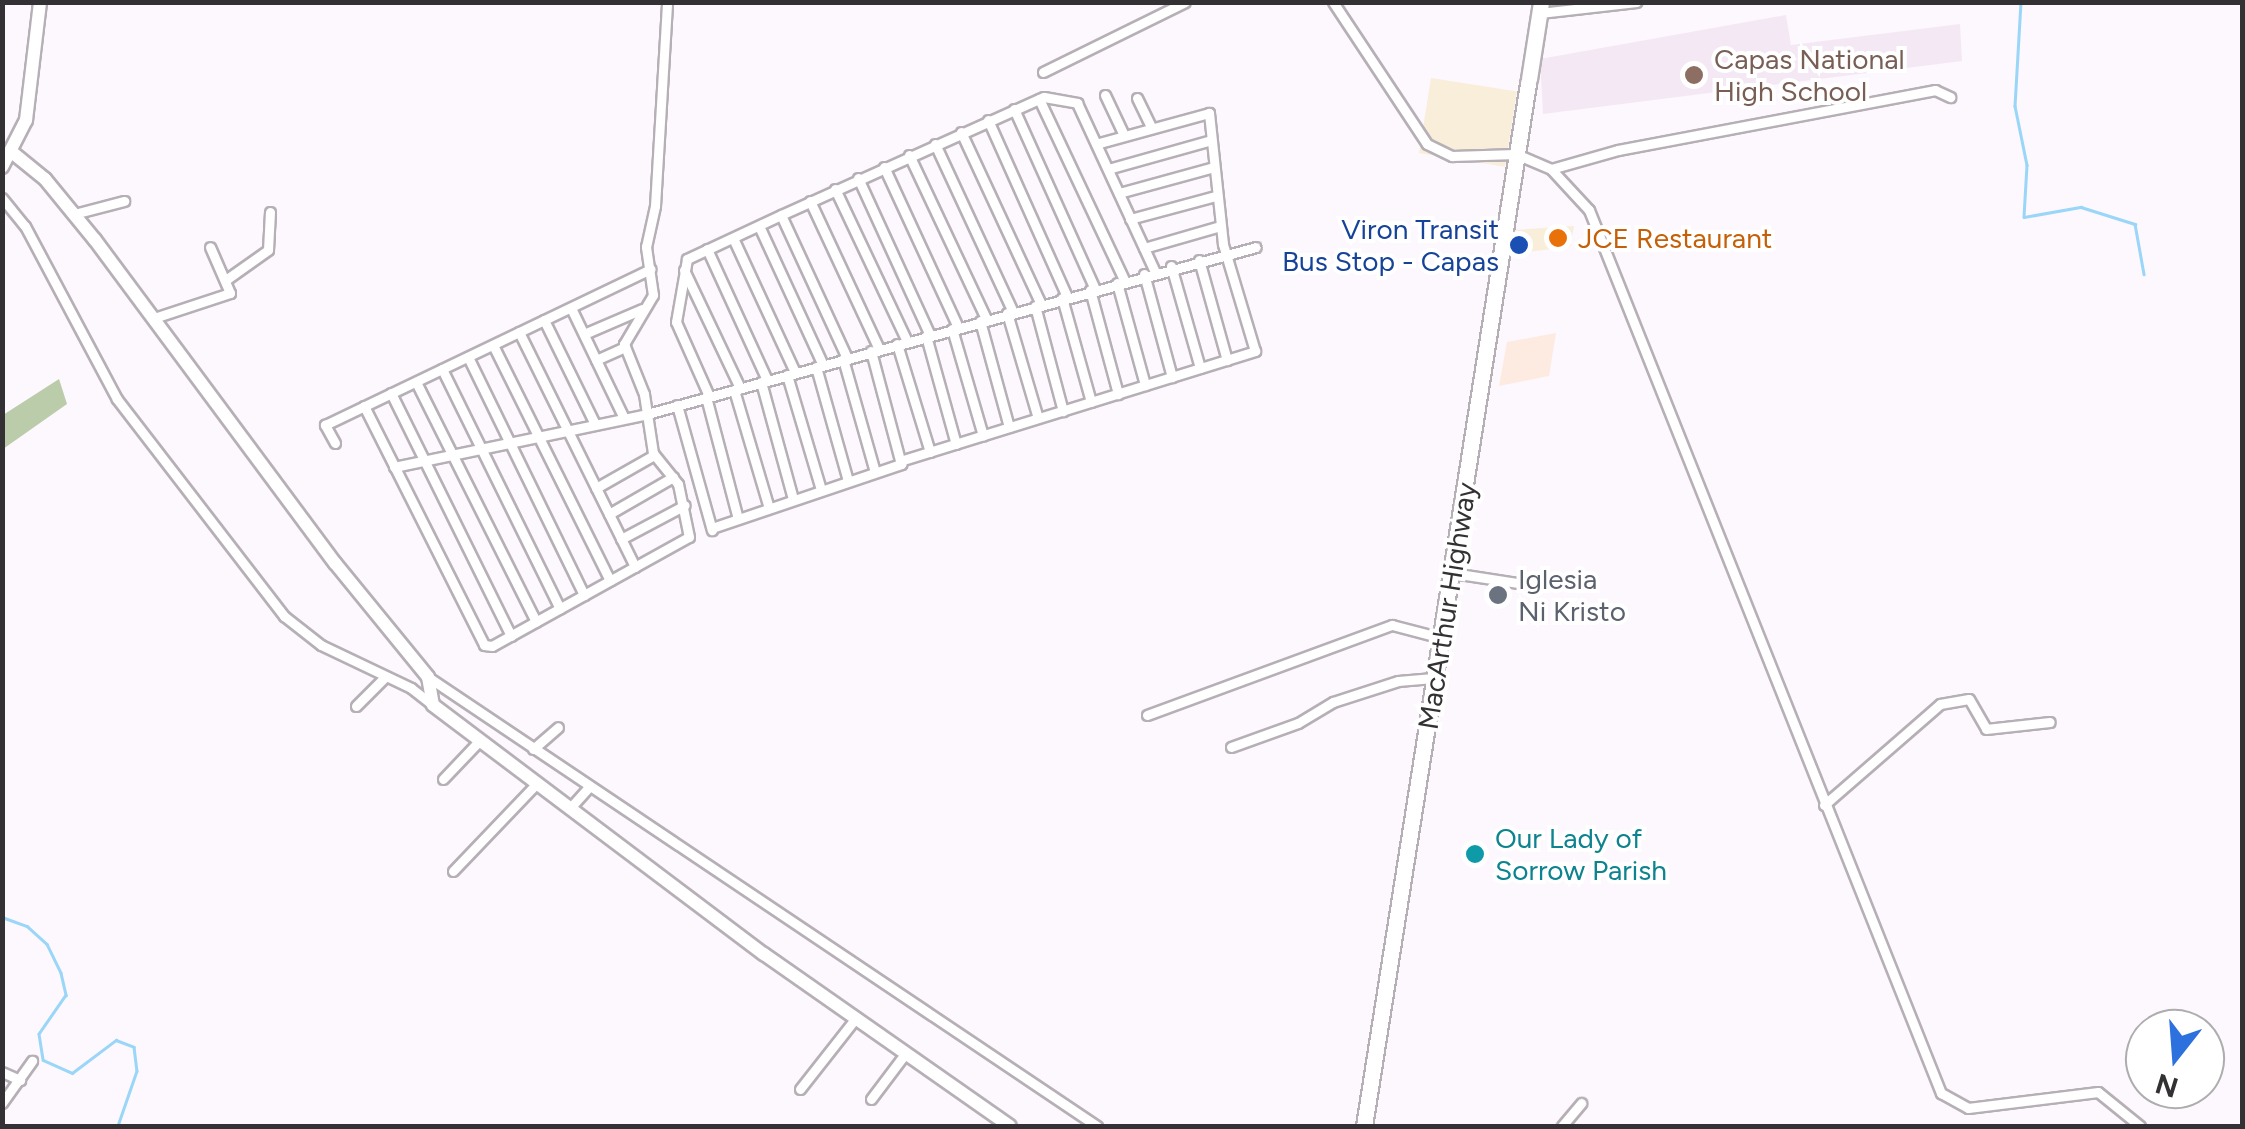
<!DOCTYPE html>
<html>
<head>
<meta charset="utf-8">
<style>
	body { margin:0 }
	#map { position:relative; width:2245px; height:1129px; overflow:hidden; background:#fdf7fe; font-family:Figtree,sans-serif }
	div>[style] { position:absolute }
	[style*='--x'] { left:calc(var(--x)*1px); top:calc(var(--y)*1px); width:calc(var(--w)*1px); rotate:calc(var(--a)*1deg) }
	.commercial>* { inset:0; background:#f8eed9; transform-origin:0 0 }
	.industrial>* { inset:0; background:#fdebe1 }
	.built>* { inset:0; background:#f4e8f5 }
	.green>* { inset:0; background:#bacca9 }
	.stream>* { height:2.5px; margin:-1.25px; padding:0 1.25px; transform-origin:1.25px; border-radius:1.25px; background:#99d6f7 }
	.roads { filter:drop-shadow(2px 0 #b6b0b6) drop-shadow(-2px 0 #b6b0b6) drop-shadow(0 2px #b6b0b6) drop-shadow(0 -2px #b6b0b6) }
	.street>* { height:9px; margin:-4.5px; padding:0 4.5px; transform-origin:4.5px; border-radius:4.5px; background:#fff }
	.secondary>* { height:12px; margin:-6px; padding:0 6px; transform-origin:6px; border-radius:6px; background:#fff }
	.highway>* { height:15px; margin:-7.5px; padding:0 7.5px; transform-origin:7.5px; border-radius:7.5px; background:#fff }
	.dots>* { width:28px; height:28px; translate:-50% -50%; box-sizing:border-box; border:5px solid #fff; border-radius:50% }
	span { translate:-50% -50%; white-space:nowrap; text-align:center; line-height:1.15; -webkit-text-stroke:8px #fff; paint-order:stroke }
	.education-label { font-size:28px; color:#785e54 }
	.left { translate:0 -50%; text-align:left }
	.transit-label { font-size:28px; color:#164399 }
	.right { translate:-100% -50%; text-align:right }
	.food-label { font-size:28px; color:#c56008 }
	.worship-label { font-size:28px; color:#5b616d }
	.street-label { font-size:28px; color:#333134 }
	.culture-label { font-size:28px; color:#0d838f }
	.frame { position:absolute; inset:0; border:5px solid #333134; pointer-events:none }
	.north { position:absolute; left:2125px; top:1009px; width:100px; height:100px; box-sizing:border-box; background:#fff; border:2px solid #adadae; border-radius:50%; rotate:197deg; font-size:28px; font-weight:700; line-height:40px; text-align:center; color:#333134 }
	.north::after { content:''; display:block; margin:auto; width:35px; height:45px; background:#2d71de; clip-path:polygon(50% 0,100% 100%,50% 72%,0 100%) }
</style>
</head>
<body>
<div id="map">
	<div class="commercial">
		<i style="left:1431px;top:78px;width:87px;height:76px;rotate:9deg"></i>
		<i style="clip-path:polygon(1574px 226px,1570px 247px,1510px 254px,1514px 230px)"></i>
	</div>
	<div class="industrial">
		<i style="clip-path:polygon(1556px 333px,1549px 376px,1499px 386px,1507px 342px)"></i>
	</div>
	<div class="built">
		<i style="clip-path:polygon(1786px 15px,1791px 45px,1960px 24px,1962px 61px,1543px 114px,1540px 59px)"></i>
	</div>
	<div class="green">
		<i style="clip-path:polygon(59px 379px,67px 404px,3px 449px,3px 415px)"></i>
	</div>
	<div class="stream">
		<i style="--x:2021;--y:2;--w:104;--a:93.3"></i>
		<i style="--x:2015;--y:106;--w:60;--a:78.5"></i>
		<i style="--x:2027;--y:165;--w:52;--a:93.3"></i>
		<i style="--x:2024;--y:217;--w:58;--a:-10"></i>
		<i style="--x:2081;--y:207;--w:57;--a:17.5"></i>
		<i style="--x:2135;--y:224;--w:51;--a:79.8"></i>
		<i style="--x:2;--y:917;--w:27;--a:20"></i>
		<i style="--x:27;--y:926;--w:27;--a:42"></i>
		<i style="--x:47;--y:944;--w:32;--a:64"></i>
		<i style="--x:61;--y:973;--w:23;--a:77"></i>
		<i style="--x:66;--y:995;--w:47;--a:124.7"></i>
		<i style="--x:39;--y:1034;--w:26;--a:81"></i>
		<i style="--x:43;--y:1060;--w:32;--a:24"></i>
		<i style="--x:72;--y:1073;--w:55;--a:-36.9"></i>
		<i style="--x:116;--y:1040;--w:19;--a:21"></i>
		<i style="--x:134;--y:1047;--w:24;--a:83"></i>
		<i style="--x:137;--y:1071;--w:58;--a:109.1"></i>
	</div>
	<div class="roads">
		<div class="street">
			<i style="--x:1333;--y:2;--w:170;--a:56.5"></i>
			<i style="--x:1427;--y:144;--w:28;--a:26"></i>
			<i style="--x:1452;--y:156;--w:64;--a:-1.8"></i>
			<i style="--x:1516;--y:154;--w:38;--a:23"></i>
			<i style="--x:1551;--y:169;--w:56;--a:47.2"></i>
			<i style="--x:1589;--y:210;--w:951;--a:68.27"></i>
			<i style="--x:1941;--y:1093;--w:31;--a:29"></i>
			<i style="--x:1968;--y:1108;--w:131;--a:-7"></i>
			<i style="--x:2098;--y:1092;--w:54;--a:39"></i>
			<i style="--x:1540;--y:13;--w:97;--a:-6.5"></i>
			<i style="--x:1043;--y:72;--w:158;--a:-26.2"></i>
			<i style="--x:1105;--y:95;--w:42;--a:64.7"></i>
			<i style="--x:1137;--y:98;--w:30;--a:64"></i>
			<i style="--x:1039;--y:99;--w:200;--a:64.8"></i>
			<i style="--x:1014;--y:109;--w:197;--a:65.8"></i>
			<i style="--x:988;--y:120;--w:194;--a:65.9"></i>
			<i style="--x:961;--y:132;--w:190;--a:65.1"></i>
			<i style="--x:935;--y:144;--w:185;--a:65.1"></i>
			<i style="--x:909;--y:155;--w:181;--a:64.8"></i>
			<i style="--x:884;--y:167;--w:176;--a:65.2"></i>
			<i style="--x:1108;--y:169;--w:107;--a:-15.7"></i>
			<i style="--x:1551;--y:169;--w:70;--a:-15.8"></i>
			<i style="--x:1618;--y:150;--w:323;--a:-10.7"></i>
			<i style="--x:1935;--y:90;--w:17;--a:25"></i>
			<i style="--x:858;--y:178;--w:173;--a:65.4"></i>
			<i style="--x:835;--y:189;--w:168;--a:64.7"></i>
			<i style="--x:1119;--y:193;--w:98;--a:-15.3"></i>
			<i style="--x:2;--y:198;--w:36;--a:51"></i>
			<i style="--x:25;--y:226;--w:196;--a:62"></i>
			<i style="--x:117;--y:399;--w:274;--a:52.4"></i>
			<i style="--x:284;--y:616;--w:47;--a:38.1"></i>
			<i style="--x:321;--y:645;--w:100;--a:25.5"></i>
			<i style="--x:411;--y:688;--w:28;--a:38"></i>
			<i style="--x:810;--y:201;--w:163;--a:65"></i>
			<i style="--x:74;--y:214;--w:52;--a:-14.6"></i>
			<i style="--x:1130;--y:219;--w:89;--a:-15"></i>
			<i style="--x:759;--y:226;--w:153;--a:65.3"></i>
			<i style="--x:733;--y:238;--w:148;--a:65.2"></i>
			<i style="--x:1144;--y:248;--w:79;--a:-16.1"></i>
			<i style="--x:707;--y:249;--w:144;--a:65.4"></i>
			<i style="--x:1199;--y:260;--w:104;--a:74.4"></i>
			<i style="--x:1171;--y:266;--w:106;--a:74.1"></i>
			<i style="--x:684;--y:270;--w:131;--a:64.6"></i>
			<i style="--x:1144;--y:274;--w:107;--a:74.8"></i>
			<i style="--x:227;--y:279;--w:50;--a:-35.3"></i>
			<i style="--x:268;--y:250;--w:38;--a:-87"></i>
			<i style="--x:1117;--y:283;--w:106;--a:74.6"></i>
			<i style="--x:1090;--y:290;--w:108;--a:74.9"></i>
			<i style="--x:1062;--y:298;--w:108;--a:74.4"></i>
			<i style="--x:1035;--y:306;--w:109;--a:75.1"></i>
			<i style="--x:571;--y:308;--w:122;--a:64.3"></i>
			<i style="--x:1007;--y:313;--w:109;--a:73.6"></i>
			<i style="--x:154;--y:318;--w:80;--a:-18.2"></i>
			<i style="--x:230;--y:293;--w:50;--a:-113.5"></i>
			<i style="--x:544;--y:320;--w:116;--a:63.9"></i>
			<i style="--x:980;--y:321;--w:110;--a:74.7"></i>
			<i style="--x:952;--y:329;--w:111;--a:73.8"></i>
			<i style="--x:519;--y:332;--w:262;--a:63.7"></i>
			<i style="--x:584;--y:334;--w:63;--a:-23.3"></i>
			<i style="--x:926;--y:336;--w:112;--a:74.5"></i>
			<i style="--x:897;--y:344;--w:113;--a:73"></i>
			<i style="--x:493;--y:345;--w:263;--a:63.6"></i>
			<i style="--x:468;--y:357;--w:265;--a:64"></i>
			<i style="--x:847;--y:358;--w:157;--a:-114.8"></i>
			<i style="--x:781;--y:215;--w:288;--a:-24.2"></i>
			<i style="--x:1044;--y:97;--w:34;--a:10"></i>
			<i style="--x:1077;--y:103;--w:184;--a:65.2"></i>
			<i style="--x:843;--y:359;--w:117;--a:74.2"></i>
			<i style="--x:596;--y:360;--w:32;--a:-24"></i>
			<i style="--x:816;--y:367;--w:118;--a:74.3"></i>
			<i style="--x:442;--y:369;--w:267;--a:63.8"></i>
			<i style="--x:787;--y:375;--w:120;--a:73.5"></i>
			<i style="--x:416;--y:382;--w:268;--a:63.4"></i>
			<i style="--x:761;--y:382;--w:121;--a:74.7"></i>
			<i style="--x:734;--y:390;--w:123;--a:73.5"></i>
			<i style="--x:391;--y:393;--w:271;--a:63.7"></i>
			<i style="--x:709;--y:396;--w:81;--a:-114"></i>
			<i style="--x:676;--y:322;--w:64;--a:-80.1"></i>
			<i style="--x:687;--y:259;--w:104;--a:-25.1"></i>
			<i style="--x:706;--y:397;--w:126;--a:75.3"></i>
			<i style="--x:677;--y:405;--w:130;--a:74.4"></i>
			<i style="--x:364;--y:406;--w:267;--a:63.3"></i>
			<i style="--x:484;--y:645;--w:8;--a:7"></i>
			<i style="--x:492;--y:646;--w:225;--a:-29"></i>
			<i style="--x:689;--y:537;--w:54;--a:-101.7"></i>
			<i style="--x:678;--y:484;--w:40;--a:-129"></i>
			<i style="--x:653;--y:453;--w:60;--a:-98.7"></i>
			<i style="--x:644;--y:394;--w:54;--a:-111.8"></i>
			<i style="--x:624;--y:344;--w:57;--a:-59.4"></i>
			<i style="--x:653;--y:295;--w:49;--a:-98.3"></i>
			<i style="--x:646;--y:247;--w:42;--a:-77.6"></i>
			<i style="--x:655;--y:206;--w:204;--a:-86.6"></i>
			<i style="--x:335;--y:443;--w:21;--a:-119"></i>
			<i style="--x:325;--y:425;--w:361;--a:-25.6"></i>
			<i style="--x:900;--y:461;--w:372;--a:-17.2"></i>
			<i style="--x:1255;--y:351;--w:112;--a:-106.7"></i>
			<i style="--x:1223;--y:244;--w:132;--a:-96.1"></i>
			<i style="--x:1209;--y:113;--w:117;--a:164.7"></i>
			<i style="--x:394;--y:467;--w:258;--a:-11.8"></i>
			<i style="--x:647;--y:414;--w:631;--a:-15.33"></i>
			<i style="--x:596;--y:488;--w:67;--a:-29.6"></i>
			<i style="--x:609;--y:514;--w:74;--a:-30"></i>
			<i style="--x:712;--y:528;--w:200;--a:-18.7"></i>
			<i style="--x:901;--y:464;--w:117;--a:-104.9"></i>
			<i style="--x:621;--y:539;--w:72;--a:-28"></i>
			<i style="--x:1452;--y:573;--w:66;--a:8.7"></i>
			<i style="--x:428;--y:677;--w:806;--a:33.87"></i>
			<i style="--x:356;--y:706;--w:41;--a:-45"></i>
			<i style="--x:1147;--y:715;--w:261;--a:-20.2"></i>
			<i style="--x:1392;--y:625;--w:52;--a:14.6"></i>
			<i style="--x:1231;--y:747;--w:71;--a:-19.7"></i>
			<i style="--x:1298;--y:723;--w:41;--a:-31"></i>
			<i style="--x:1333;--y:702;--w:68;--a:-17.9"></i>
			<i style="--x:1398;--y:681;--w:38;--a:-5"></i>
			<i style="--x:533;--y:749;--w:33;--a:-41"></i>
			<i style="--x:443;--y:779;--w:52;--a:-46.5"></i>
			<i style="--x:1824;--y:805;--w:154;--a:-41"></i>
			<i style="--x:1940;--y:704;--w:29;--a:-10"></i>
			<i style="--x:1969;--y:699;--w:34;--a:60"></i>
			<i style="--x:1986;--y:729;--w:64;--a:-6.2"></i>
			<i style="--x:570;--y:808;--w:28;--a:-48"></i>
			<i style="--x:453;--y:871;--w:120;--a:-46.3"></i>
			<i style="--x:2;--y:1072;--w:20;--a:24"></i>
			<i style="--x:800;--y:1089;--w:89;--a:-51.8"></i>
			<i style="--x:871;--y:1099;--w:56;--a:-52.9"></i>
			<i style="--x:2;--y:1103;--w:52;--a:-54.5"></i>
			<i style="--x:1562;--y:1126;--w:30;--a:-50"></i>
		</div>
		<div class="secondary">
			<i style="--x:13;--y:153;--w:41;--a:39.1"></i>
			<i style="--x:45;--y:179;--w:79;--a:50.7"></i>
			<i style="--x:95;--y:240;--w:402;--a:53.4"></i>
			<i style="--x:335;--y:563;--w:147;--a:50.8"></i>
			<i style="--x:428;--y:677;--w:28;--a:80"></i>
			<i style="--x:433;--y:705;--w:414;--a:37"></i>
			<i style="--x:764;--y:954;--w:300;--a:35"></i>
			<i style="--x:2;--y:167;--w:53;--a:-62.9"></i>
			<i style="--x:26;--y:120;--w:119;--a:-83.2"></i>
		</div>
		<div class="highway">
			<i style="--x:1529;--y:79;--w:78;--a:-81.1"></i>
			<i style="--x:1364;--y:1126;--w:1055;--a:-81.06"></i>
		</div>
	</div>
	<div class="dots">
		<i style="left:1694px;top:75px;background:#8d6e63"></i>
		<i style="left:1558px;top:238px;background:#e8710a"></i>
		<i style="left:1519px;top:245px;background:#1a4fb4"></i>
		<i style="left:1498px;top:595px;background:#6b7280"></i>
		<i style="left:1475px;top:854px;background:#0f9aa8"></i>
	</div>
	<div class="education-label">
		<span class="left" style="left:1714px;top:75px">Capas National<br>High School</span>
	</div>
	<div class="transit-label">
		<span class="right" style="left:1499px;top:245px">Viron Transit<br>Bus Stop - Capas</span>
	</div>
	<div class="food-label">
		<span class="left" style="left:1578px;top:238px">JCE Restaurant</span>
	</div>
	<div class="worship-label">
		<span class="left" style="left:1518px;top:595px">Iglesia<br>Ni Kristo</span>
	</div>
	<div class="street-label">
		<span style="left:1447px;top:606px;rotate:-81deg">MacArthur Highway</span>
	</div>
	<div class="culture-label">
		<span class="left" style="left:1495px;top:854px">Our Lady of<br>Sorrow Parish</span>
	</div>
	<div class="frame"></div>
	<div class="north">N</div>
</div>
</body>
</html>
